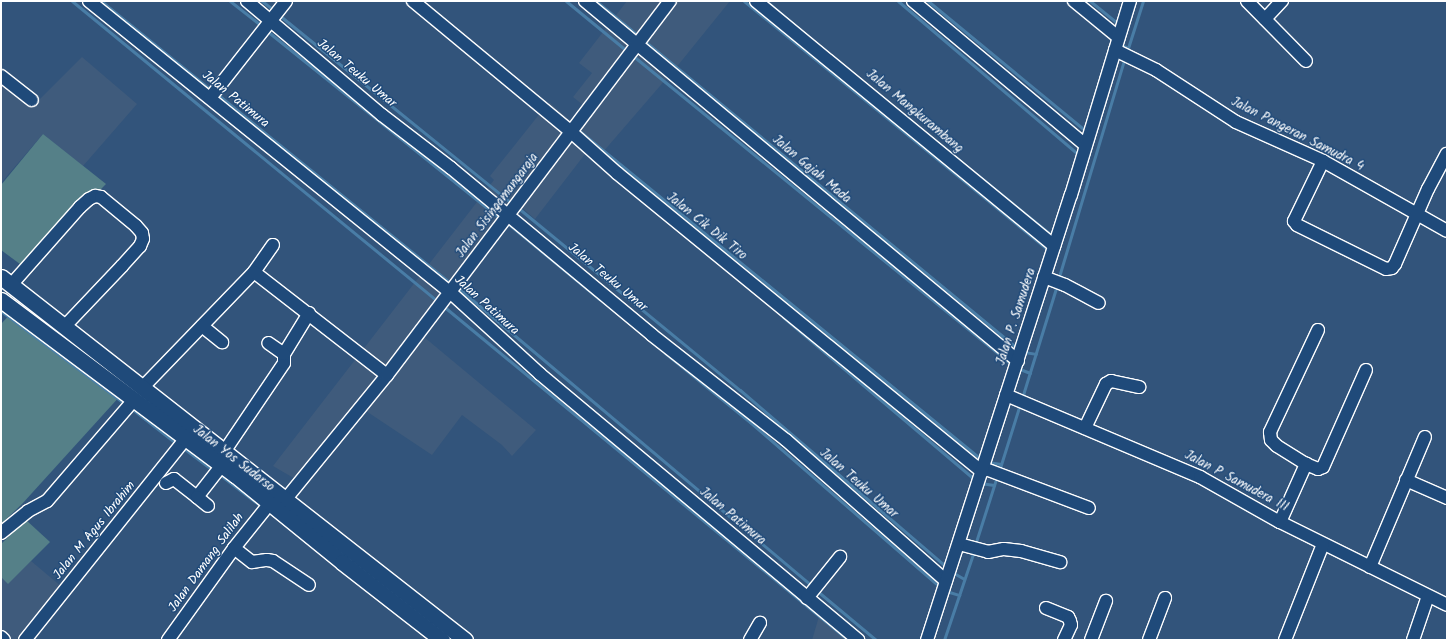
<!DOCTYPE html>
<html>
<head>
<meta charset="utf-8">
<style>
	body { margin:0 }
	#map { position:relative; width:1448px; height:641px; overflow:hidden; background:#32547b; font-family:Kalam,sans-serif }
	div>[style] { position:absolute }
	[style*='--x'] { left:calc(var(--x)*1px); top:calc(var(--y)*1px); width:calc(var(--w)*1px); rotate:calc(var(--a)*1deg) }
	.built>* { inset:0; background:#3f5b7c }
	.green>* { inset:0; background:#558088 }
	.stream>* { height:3px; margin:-1.5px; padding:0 1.5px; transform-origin:1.5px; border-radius:1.5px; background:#497da6 }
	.roads { filter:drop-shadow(1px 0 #fff) drop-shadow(-1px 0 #fff) drop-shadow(0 1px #fff) drop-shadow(0 -1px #fff) }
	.minor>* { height:12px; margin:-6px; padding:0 6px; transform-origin:6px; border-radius:6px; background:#1f4a7a }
	.major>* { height:15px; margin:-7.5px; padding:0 7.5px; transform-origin:7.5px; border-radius:7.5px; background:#1f4a7a }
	span { translate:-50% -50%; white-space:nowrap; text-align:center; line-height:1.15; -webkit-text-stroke:3px #1f4a7a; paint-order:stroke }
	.street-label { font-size:13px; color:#fff }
	.frame { position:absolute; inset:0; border:2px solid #fff; pointer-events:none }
</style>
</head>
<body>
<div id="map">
	<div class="built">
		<i style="clip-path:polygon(627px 1px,730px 1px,679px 64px,603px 152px,592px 145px,535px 219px,513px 200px,297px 480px,273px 466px,494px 180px,490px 176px,549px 102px,572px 122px,583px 105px,573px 97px,592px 73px,579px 63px)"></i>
		<i style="clip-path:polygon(82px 57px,137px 104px,83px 166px,43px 134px,1px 183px,1px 79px,33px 106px)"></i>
		<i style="clip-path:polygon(424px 337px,536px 430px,512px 456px,502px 445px,462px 415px,432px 455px,366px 411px)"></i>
		<i style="clip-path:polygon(31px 561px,62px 587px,19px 639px,20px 640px,1px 640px,1px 577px,8px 583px)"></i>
		<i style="clip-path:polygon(820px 613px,852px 640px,812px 640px)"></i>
	</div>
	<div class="green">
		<i style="clip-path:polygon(43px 134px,106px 184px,24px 267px,1px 250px,1px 185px)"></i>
		<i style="clip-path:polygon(13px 311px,121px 395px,22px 504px,1px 524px,1px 324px)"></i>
		<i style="clip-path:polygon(26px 520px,50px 542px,8px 584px,1px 577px,1px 544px)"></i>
	</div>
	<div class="stream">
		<i style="--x:72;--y:1;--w:474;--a:39.4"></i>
		<i style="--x:101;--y:1;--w:143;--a:39"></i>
		<i style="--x:230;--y:1;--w:42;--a:38.2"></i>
		<i style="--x:262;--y:1;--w:16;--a:38"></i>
		<i style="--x:566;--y:1;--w:80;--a:39.4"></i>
		<i style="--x:596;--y:1;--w:50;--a:39.4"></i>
		<i style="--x:744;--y:1;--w:394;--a:39.3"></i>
		<i style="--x:766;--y:1;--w:82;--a:40.1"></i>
		<i style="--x:898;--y:1;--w:238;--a:40.4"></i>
		<i style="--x:928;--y:1;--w:206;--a:39.5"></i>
		<i style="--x:1090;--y:1;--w:38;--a:39"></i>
		<i style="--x:279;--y:15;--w:300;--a:39"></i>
		<i style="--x:267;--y:31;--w:300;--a:38.8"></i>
		<i style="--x:647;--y:43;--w:480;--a:39.5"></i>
		<i style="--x:1120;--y:44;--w:9;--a:27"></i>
		<i style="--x:1128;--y:48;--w:49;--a:-72.3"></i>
		<i style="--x:632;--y:55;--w:490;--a:39.2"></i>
		<i style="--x:217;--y:94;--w:302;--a:39"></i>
		<i style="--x:577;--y:129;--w:523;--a:39.26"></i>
		<i style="--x:923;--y:131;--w:169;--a:39"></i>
		<i style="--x:517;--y:207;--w:288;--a:39.4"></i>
		<i style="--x:740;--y:390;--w:274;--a:40.6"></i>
		<i style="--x:506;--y:222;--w:121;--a:39.6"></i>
		<i style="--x:1058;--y:280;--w:227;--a:-73.3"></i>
		<i style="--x:457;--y:287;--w:464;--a:40.1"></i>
		<i style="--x:442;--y:305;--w:526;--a:39.53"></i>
		<i style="--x:1;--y:311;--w:156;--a:36.9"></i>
		<i style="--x:783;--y:317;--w:252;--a:40.3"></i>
		<i style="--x:1024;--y:352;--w:12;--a:9"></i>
		<i style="--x:665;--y:353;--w:109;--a:39.1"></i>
		<i style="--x:750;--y:422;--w:253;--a:41"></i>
		<i style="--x:1017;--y:368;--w:14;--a:21"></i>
		<i style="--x:1022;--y:398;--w:118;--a:-72.8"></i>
		<i style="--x:131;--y:408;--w:58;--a:38"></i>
		<i style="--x:182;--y:447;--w:40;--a:37"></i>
		<i style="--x:987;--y:462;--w:14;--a:8"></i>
		<i style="--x:999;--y:471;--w:70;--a:-72.6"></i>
		<i style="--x:219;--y:474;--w:54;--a:37.5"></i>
		<i style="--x:980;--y:483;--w:14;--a:8"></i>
		<i style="--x:975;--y:545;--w:72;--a:-72.3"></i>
		<i style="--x:952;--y:572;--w:14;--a:30"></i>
		<i style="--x:816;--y:590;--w:78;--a:39.8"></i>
		<i style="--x:946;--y:591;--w:14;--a:17"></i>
		<i style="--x:944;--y:640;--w:94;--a:-71.4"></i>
	</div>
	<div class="roads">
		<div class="minor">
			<i style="--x:89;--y:1;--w:464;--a:38.9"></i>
			<i style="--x:450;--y:292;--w:122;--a:42.3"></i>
			<i style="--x:540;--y:374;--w:415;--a:39.9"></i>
			<i style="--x:247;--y:1;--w:177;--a:40.2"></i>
			<i style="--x:382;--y:115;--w:87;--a:37.5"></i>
			<i style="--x:451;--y:168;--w:261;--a:39.7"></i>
			<i style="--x:652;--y:335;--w:170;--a:38.1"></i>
			<i style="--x:786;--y:440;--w:213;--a:41.4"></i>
			<i style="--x:413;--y:1;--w:204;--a:39.6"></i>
			<i style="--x:570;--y:131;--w:63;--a:41.8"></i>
			<i style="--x:617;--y:173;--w:472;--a:39.3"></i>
			<i style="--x:585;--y:1;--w:563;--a:39.74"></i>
			<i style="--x:756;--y:1;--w:386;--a:39.4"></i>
			<i style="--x:913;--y:1;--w:224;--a:39.9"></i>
			<i style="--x:1074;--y:1;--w:57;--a:39.3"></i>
			<i style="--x:1247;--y:1;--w:84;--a:45.5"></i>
			<i style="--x:1265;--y:19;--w:25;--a:-47"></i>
			<i style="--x:1115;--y:50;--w:46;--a:26"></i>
			<i style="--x:1156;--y:70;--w:95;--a:33"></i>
			<i style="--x:1236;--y:122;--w:95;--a:24.1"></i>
			<i style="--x:1323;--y:161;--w:142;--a:29.4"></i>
			<i style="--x:1;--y:76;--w:39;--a:38"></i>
			<i style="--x:210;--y:98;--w:123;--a:-51.9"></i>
			<i style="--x:1323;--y:161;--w:67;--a:115.8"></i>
			<i style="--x:1294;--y:221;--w:5;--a:53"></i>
			<i style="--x:1297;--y:225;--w:99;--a:26.3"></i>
			<i style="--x:1386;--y:269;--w:6;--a:-9"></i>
			<i style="--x:1392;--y:268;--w:5;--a:-53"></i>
			<i style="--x:1395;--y:264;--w:82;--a:-66.3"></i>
			<i style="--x:1428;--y:189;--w:40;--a:-62"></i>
			<i style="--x:254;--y:272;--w:33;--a:-55"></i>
			<i style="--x:1044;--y:277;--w:22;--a:21"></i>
			<i style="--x:1065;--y:285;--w:38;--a:28"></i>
			<i style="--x:11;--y:285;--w:104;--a:-48.5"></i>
			<i style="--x:80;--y:207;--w:12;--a:-42"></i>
			<i style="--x:89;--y:199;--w:7;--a:-27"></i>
			<i style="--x:95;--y:196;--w:6;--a:9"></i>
			<i style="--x:101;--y:197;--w:45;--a:39.6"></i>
			<i style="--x:136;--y:226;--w:9;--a:49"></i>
			<i style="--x:142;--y:233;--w:6;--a:81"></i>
			<i style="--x:143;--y:239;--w:8;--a:113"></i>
			<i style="--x:140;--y:246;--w:27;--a:132"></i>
			<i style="--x:122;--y:266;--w:83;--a:133.5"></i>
			<i style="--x:202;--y:326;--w:26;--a:39"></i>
			<i style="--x:1318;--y:330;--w:113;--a:115.2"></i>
			<i style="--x:1270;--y:432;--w:8;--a:83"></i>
			<i style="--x:1271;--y:440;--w:8;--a:45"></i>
			<i style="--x:1277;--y:446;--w:34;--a:32"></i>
			<i style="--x:1306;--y:464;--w:13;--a:23"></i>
			<i style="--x:1318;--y:469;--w:5;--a:-22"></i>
			<i style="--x:1323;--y:467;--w:106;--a:-66.1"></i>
			<i style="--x:284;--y:354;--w:48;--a:-58.6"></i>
			<i style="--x:142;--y:388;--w:161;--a:-46"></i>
			<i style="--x:254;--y:272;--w:168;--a:37.8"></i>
			<i style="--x:1006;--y:395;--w:211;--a:22.9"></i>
			<i style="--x:1200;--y:477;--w:92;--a:29.4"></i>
			<i style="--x:1280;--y:522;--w:186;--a:26.4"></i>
			<i style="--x:1085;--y:428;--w:49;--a:-64.5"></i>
			<i style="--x:1106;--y:384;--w:6;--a:-31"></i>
			<i style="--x:1111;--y:381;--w:29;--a:12"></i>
			<i style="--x:224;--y:452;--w:107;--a:-56"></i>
			<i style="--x:284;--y:363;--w:9;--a:-90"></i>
			<i style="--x:284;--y:354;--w:19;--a:-145"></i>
			<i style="--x:983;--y:468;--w:113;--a:20.7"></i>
			<i style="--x:1406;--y:480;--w:45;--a:23.7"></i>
			<i style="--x:166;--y:483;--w:9;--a:-27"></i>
			<i style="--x:174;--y:479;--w:29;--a:38"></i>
			<i style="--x:197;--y:497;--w:41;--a:-52"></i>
			<i style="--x:197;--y:497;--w:14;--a:39"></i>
			<i style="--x:285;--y:500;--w:161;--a:-50.8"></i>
			<i style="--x:387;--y:375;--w:469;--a:-52.9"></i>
			<i style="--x:1280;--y:522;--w:64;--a:-65.9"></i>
			<i style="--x:1;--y:533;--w:35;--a:-39"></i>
			<i style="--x:28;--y:511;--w:21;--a:-28"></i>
			<i style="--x:47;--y:501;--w:133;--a:-49.3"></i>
			<i style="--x:959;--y:544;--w:30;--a:15"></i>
			<i style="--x:988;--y:552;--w:16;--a:-11"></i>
			<i style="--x:1004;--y:549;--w:17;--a:7"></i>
			<i style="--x:1021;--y:551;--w:41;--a:15.8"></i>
			<i style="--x:234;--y:548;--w:23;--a:38"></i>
			<i style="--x:252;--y:562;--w:15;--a:-8"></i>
			<i style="--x:267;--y:560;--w:6;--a:9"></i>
			<i style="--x:273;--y:561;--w:43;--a:33.7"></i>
			<i style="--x:1370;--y:567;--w:141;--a:-67.1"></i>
			<i style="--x:807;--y:598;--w:53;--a:-51.2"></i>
			<i style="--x:1046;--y:608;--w:24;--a:22"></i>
			<i style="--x:1068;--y:617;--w:4;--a:63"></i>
			<i style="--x:1070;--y:621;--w:4;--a:76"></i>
			<i style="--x:1071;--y:625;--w:17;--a:115"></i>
			<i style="--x:1;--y:637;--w:4;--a:45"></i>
			<i style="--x:25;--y:640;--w:258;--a:-51.4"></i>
			<i style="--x:168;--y:640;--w:113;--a:-54.3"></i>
			<i style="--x:234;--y:548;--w:58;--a:-51.3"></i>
			<i style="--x:750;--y:640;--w:20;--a:-60"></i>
			<i style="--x:927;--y:640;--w:468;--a:-72.1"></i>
			<i style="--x:1071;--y:195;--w:203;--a:-73.1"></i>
			<i style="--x:1091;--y:640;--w:42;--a:-69"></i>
			<i style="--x:1149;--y:640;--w:45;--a:-69.1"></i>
			<i style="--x:1285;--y:640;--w:103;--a:-68.4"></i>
			<i style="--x:1413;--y:640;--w:46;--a:-71.2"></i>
		</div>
		<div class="major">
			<i style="--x:1;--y:277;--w:589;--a:38.04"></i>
			<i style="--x:1;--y:300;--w:292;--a:36.8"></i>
			<i style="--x:235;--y:475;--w:138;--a:39.1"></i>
			<i style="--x:342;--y:562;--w:127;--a:38"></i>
		</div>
	</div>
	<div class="street-label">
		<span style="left:356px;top:74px;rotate:40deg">Jalan Teuku Umar</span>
		<span style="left:235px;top:100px;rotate:39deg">Jalan Patimura</span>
		<span style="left:914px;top:112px;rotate:40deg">Jalan Mangkurambang</span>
		<span style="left:1297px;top:135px;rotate:27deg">Jalan Pangeran Samudra 4</span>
		<span style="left:811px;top:170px;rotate:40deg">Jalan Gajah Mada</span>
		<span style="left:498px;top:206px;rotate:-53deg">Jalan Sisingamangaraja</span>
		<span style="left:706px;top:227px;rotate:39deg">Jalan Cik Dik Tiro</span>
		<span style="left:607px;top:278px;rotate:40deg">Jalan Teuku Umar</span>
		<span style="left:486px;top:306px;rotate:42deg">Jalan Patimura</span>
		<span style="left:1017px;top:317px;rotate:-72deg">Jalan P. Samudera</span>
		<span style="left:233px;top:459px;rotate:38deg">Jalan Yos Sudarso</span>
		<span style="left:1236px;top:482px;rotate:28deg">Jalan P Samudera III</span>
		<span style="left:858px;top:484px;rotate:41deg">Jalan Teuku Umar</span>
		<span style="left:732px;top:517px;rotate:40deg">Jalan Patimura</span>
		<span style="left:95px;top:531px;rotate:-51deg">Jalan M Agus Ibrahim</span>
		<span style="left:207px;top:563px;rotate:-54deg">Jalan Damang Salilah</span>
	</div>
	<div class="frame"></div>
</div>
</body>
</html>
